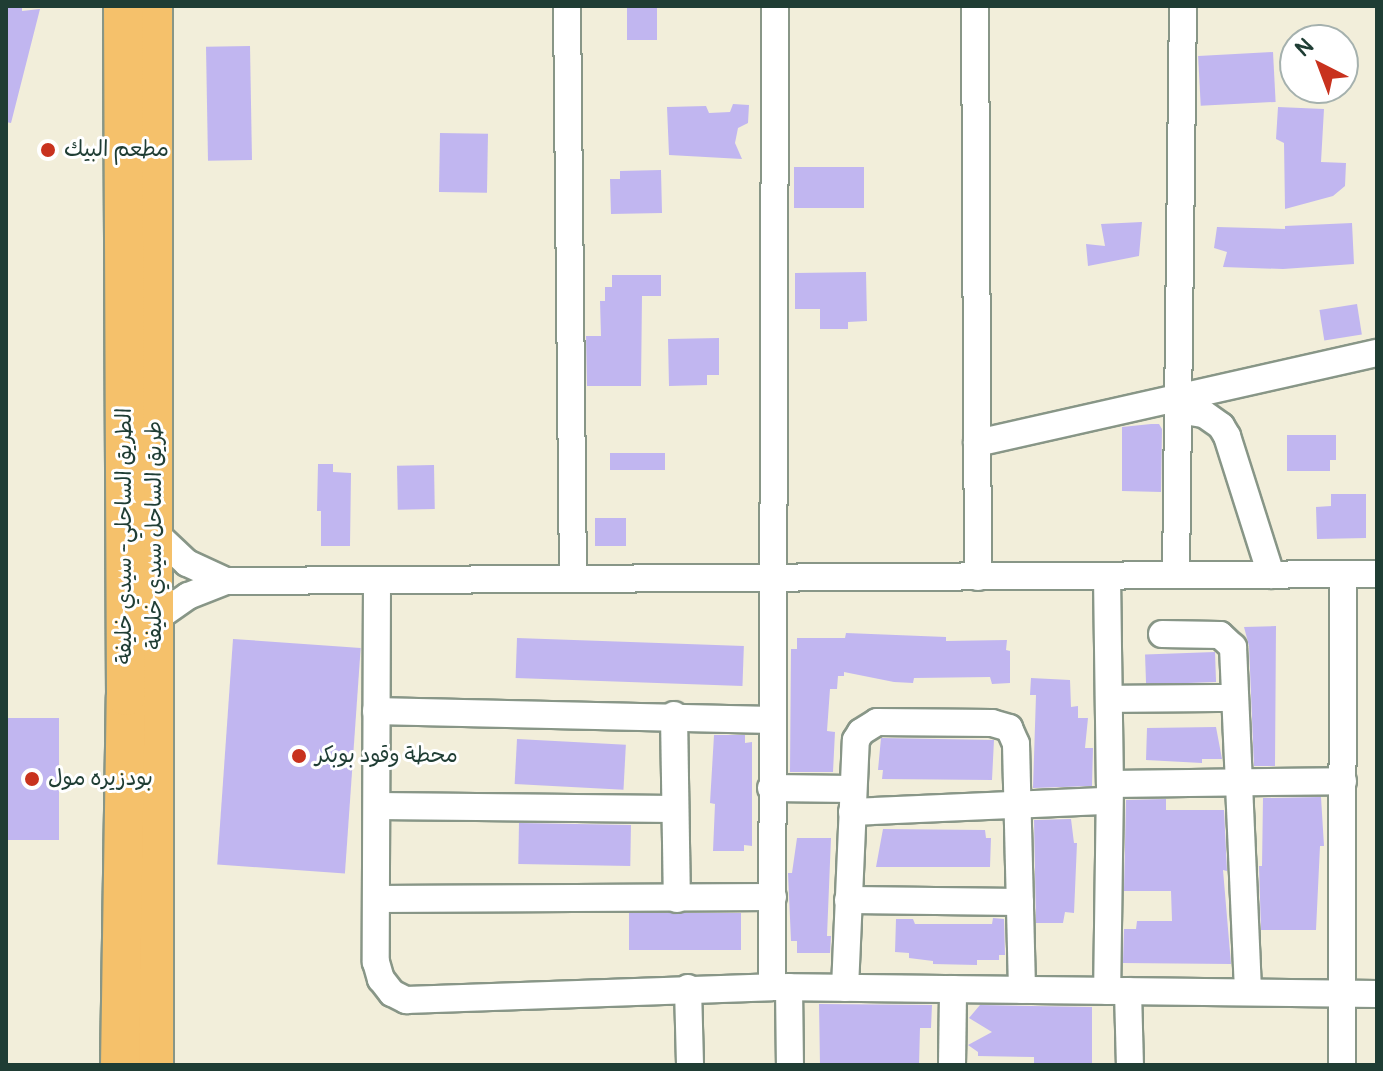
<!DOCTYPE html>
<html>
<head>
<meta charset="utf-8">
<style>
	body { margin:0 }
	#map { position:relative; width:1383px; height:1071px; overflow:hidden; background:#f2eeda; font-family:Pangolin,"Playpen Sans Arabic",sans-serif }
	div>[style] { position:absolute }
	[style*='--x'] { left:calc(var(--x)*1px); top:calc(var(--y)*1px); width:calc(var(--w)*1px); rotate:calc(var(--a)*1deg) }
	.building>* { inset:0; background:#c1b6f0; transform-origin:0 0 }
	.roads { filter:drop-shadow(2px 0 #889687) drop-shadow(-2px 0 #889687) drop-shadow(0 2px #889687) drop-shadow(0 -2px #889687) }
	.minor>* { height:26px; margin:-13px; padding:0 13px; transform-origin:13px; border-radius:13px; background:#fff }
	.highway>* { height:38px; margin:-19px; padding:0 19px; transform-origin:19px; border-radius:19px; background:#f5c16b }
	.dots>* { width:22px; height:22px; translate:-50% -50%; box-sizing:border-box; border:4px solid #fff; border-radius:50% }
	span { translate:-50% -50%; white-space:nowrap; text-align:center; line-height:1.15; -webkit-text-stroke:6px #fff; paint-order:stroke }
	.poi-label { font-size:22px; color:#1f3d34 }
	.left { translate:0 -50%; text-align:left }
	.street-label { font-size:22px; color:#1f3d34 }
	.frame { position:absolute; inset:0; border:8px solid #1f3d34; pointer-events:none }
	.north { position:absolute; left:1279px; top:24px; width:80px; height:80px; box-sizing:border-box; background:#fff; border:2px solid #a5b1ae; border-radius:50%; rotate:318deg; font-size:22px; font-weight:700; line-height:32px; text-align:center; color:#1f3d34 }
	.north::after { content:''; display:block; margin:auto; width:28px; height:36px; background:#c8321e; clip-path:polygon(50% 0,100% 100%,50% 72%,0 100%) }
</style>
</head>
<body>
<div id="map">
	<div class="building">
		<i style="clip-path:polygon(6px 6px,22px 6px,22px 11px,40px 9px,11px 123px,6px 122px)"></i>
		<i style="left:627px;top:6px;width:30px;height:34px"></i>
		<i style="left:250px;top:46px;width:114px;height:44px;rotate:89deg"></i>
		<i style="left:1273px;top:52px;width:50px;height:75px;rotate:87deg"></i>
		<i style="clip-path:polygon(733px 104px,749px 105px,748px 123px,738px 128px,735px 143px,742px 159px,669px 155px,667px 107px,706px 106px,709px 113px,730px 112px)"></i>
		<i style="clip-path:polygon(1278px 107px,1324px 109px,1321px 162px,1346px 163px,1345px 186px,1333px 196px,1285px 209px,1284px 143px,1276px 139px)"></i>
		<i style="left:440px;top:133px;width:48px;height:59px;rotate:1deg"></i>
		<i style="left:794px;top:167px;width:70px;height:41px"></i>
		<i style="clip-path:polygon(661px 170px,662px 213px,611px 214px,610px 179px,620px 179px,620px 171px)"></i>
		<i style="clip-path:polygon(1142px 222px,1139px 256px,1088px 266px,1086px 244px,1105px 246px,1101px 224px)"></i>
		<i style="clip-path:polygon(1352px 223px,1354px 264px,1283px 269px,1223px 267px,1227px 252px,1214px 248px,1217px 227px,1285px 229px,1285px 226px)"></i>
		<i style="clip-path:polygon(866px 272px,867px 321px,848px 322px,848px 329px,820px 329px,820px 309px,795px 309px,795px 273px)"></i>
		<i style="clip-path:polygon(612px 275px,661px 275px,661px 296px,642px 296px,641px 386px,587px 386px,586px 336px,601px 336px,600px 301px,605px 301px,605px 287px,612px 287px)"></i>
		<i style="left:1357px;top:304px;width:31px;height:38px;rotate:81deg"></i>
		<i style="clip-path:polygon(719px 338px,719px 375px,707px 375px,707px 385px,669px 386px,668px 339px)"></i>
		<i style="clip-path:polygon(1151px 424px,1159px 424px,1162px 429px,1161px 492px,1122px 491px,1122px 427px)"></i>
		<i style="clip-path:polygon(1287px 435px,1336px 435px,1336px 460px,1330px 460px,1330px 471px,1287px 471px)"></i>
		<i style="left:665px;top:453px;width:17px;height:55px;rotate:90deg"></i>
		<i style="clip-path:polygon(318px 464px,333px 464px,333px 472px,351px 473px,350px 546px,321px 546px,321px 511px,317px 511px)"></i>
		<i style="left:434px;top:465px;width:44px;height:37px;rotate:89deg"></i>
		<i style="clip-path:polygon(1331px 494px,1366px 494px,1366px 538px,1317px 539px,1316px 507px,1331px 506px)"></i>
		<i style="left:595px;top:518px;width:31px;height:28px"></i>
		<i style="clip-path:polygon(1276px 626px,1275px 766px,1254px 766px,1249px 646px,1244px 627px)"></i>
		<i style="clip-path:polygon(846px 633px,946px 637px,946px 641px,1007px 640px,1006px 650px,1010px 651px,1010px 683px,992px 684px,990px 677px,914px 678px,913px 683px,894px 682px,844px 672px,844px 676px,838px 676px,837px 689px,830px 689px,827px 731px,835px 732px,833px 772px,790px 772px,791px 649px,797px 649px,797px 638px,845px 638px)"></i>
		<i style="left:517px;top:638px;width:227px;height:40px;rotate:2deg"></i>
		<i style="left:233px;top:639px;width:128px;height:226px;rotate:4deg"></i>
		<i style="left:1215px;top:652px;width:30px;height:70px;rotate:88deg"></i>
		<i style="clip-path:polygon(1031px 678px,1070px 680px,1071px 707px,1078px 706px,1078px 718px,1088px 718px,1085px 748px,1093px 748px,1092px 786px,1033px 788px,1036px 695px,1030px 695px)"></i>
		<i style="left:6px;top:718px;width:53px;height:122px"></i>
		<i style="clip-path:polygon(1216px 727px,1222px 759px,1202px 759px,1202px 763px,1146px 760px,1147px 728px)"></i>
		<i style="clip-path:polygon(714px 735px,745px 735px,745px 743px,752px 742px,752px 846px,744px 845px,744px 851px,713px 851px,715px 804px,710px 803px)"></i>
		<i style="clip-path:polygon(881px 738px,994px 740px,992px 780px,882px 779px,883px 770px,878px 770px)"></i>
		<i style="left:517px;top:739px;width:109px;height:45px;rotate:3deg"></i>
		<i style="clip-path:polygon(1321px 797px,1324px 846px,1320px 846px,1316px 930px,1261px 930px,1259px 866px,1262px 866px,1263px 798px)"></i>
		<i style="clip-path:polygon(1166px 799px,1166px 810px,1224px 810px,1227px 871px,1223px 870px,1231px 964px,1123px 963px,1124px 929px,1136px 929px,1137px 921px,1172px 921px,1171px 891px,1124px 891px,1126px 800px)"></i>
		<i style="clip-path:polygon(1071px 819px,1074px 843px,1077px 843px,1074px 913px,1065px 912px,1063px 923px,1036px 923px,1034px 820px)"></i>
		<i style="left:519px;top:823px;width:112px;height:41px;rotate:1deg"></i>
		<i style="clip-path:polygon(883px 829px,985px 830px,986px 838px,991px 838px,990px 867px,876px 867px)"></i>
		<i style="clip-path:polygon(797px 838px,831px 838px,827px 936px,831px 936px,830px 953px,797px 953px,797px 941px,791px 941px,788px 873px,792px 873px)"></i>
		<i style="left:741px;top:913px;width:37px;height:112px;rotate:90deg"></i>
		<i style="clip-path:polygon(993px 918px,1004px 919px,1005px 955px,999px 955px,999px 960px,977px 960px,977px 965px,933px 964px,933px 961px,909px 958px,909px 953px,895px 952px,896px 919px,913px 919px,915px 924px,992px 924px)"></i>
		<i style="clip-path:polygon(819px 1004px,932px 1005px,931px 1028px,920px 1028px,919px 1065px,820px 1065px)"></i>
		<i style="clip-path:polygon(980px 1005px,1092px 1007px,1092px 1065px,1034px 1065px,1034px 1057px,978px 1056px,978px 1052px,968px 1045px,992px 1032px,969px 1018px)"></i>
	</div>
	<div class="roads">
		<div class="minor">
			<i style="--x:567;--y:6;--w:573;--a:89.4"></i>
			<i style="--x:975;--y:6;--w:571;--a:89.7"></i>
			<i style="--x:1178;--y:410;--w:26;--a:9"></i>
			<i style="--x:1204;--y:414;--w:21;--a:35"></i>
			<i style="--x:1221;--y:426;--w:12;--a:59"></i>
			<i style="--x:1227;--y:436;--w:146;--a:72.4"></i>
			<i style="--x:977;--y:443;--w:410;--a:-12.7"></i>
			<i style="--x:155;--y:533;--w:44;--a:43.2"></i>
			<i style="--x:187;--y:563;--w:43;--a:24.8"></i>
			<i style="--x:1176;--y:575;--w:569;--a:-89.3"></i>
			<i style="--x:1107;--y:576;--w:208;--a:89.2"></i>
			<i style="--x:1110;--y:784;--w:207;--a:90.8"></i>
			<i style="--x:377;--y:581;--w:381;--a:90.2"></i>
			<i style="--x:376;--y:962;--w:18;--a:74"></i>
			<i style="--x:381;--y:979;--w:18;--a:52"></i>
			<i style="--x:392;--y:993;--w:16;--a:27"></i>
			<i style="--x:406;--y:1000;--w:366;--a:-2"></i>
			<i style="--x:772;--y:987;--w:605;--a:0.66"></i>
			<i style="--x:155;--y:619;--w:40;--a:-34.9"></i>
			<i style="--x:188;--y:596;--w:41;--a:-21.5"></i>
			<i style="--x:226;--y:581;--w:1151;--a:-0.35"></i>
			<i style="--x:1162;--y:634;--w:58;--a:1"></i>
			<i style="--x:1220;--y:635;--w:18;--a:43"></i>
			<i style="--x:1233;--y:647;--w:344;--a:87.5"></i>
			<i style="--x:1109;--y:699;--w:126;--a:-0.5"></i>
			<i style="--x:376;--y:711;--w:395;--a:1.3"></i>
			<i style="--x:674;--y:715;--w:184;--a:89.1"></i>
			<i style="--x:1110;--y:784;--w:233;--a:-0.7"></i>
			<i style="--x:771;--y:788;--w:82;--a:0.7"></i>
			<i style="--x:377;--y:806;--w:298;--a:0.6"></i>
			<i style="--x:852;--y:812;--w:257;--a:-2.5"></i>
			<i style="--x:376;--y:899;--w:397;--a:-0.3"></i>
			<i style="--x:848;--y:900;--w:172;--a:0.7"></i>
			<i style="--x:772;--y:987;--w:981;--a:-89.82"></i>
			<i style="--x:789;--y:987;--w:78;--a:89.3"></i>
			<i style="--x:688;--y:988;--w:77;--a:88.5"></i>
			<i style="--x:845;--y:988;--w:248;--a:-87.5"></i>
			<i style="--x:856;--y:740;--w:9;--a:-58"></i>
			<i style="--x:861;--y:732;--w:19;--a:-32"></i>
			<i style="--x:877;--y:722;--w:115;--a:0.5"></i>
			<i style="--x:992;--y:723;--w:18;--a:16"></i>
			<i style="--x:1009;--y:728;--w:17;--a:66"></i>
			<i style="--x:1016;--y:744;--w:246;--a:88.6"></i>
			<i style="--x:1128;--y:991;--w:74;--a:88.5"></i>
			<i style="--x:952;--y:1065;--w:76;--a:-89.2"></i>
			<i style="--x:1342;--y:1065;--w:491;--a:-89.9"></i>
		</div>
		<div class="highway">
			<i style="--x:153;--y:6;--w:1059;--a:89.95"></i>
			<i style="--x:120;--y:1065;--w:369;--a:-89.1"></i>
			<i style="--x:126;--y:696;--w:690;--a:-90.25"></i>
		</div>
	</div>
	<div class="dots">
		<i style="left:48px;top:150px;background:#c8321e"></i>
		<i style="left:299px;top:756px;background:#c8321e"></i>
		<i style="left:32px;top:779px;background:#c8321e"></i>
	</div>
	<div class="poi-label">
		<span class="left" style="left:64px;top:150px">مطعم البيك</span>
		<span class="left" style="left:315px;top:756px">محطة وقود بوبكر</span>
		<span class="left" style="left:48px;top:779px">بودزيره مول</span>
	</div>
	<div class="street-label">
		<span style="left:155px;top:535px;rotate:-90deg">طريق الساحل سيدي خليفة</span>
		<span style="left:125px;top:536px;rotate:-90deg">الطريق الساحلي- سيدي خليفة</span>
	</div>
	<div class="frame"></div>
	<div class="north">N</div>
</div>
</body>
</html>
